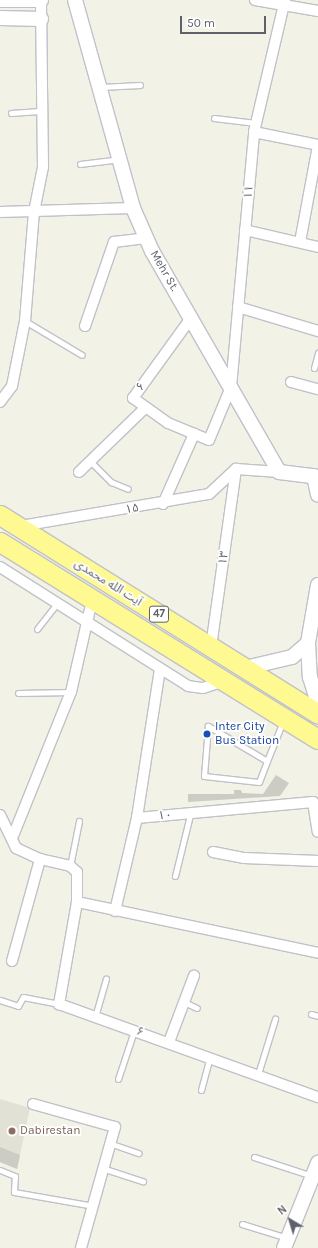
<!DOCTYPE html>
<html>
<head>
<meta charset="utf-8">
<style>
	body { margin:0 }
	#map { position:relative; width:318px; height:1248px; overflow:hidden; background:#f2f2e7; font-family:Karla,"Noto Sans Arabic",sans-serif }
	div>[style] { position:absolute }
	[style*='--x'] { left:calc(var(--x)*1px); top:calc(var(--y)*1px); width:calc(var(--w)*1px); rotate:calc(var(--a)*1deg) }
	.education>* { inset:0; background:#e2e1d6 }
	.building>* { inset:0; background:#cdccc4 }
	.roads { filter:drop-shadow(1px 0 #c0c2c9) drop-shadow(-1px 0 #c0c2c9) drop-shadow(0 1px #c0c2c9) drop-shadow(0 -1px #c0c2c9) }
	.lane>* { height:5px; margin:-2.5px; padding:0 2.5px; transform-origin:2.5px; border-radius:2.5px; background:#fff }
	.street>* { height:10px; margin:-5px; padding:0 5px; transform-origin:5px; border-radius:5px; background:#fff }
	.secondary>* { height:14px; margin:-7px; padding:0 7px; transform-origin:7px; border-radius:7px; background:#fff }
	.highway>* { height:19px; margin:-9.5px; padding:0 9.5px; transform-origin:9.5px; border-radius:9.5px; background:#fff991 }
	.dots>* { width:11px; height:11px; translate:-50% -50%; box-sizing:border-box; border:2px solid #fff; border-radius:50% }
	span { translate:-50% -50%; white-space:nowrap; text-align:center; line-height:1.15; -webkit-text-stroke:3.5px #fff; paint-order:stroke }
	.shield-label span { padding:1px 3px; background:#fff; border:1px solid; border-radius:3px; -webkit-text-stroke-width:0 }
	.shield-label { font-size:11px; color:#5e6169; font-weight:700 }
	.street-label { font-size:12px; color:#5e6169 }
	.transit-label { font-size:12px; color:#164399 }
	.left { translate:0 -50%; text-align:left }
	.education-label { font-size:12px; color:#785e54 }
	.north { position:absolute; left:270px; top:1200px; width:40px; height:40px; -webkit-text-stroke:3px #fff; paint-order:stroke; rotate:322deg; font-size:11px; font-weight:700; line-height:16px; text-align:center; color:#5e6169 }
	.north::after { content:''; display:block; margin:auto; width:14px; height:18px; background:#5e6169; clip-path:polygon(50% 0,100% 100%,50% 72%,0 100%) }
	.scale { position:absolute; left:180px; top:16px; width:86px; height:18px; box-sizing:border-box; border:2px solid #5e6169; border-top:0; padding-left:5px; font-size:12px; line-height:14px; white-space:nowrap; color:#5e6169; -webkit-text-stroke:3px #fff; paint-order:stroke }
</style>
</head>
<body>
<div id="map">
	<div class="education">
		<i style="clip-path:polygon(0 1099px,30px 1108px,17px 1169px,0 1162px)"></i>
	</div>
	<div class="building">
		<i style="clip-path:polygon(276px 775px,289px 783px,280px 796px,188px 802px,188px 794px,234px 794px,234px 790px,241px 790px,242px 793px,263px 794px)"></i>
		<i style="clip-path:polygon(0 1147px,20px 1155px,17px 1169px,0 1162px)"></i>
	</div>
	<div class="roads">
		<div class="lane">
			<i style="--x:100;--y:87;--w:40;--a:-2.9"></i>
			<i style="--x:11;--y:113;--w:32;--a:-4"></i>
			<i style="--x:214;--y:118;--w:42;--a:6.8"></i>
			<i style="--x:80;--y:164;--w:39;--a:-7"></i>
			<i style="--x:25;--y:321;--w:66;--a:30.8"></i>
			<i style="--x:314;--y:368;--w:16;--a:-75"></i>
			<i style="--x:90;--y:461;--w:30;--a:45"></i>
			<i style="--x:111;--y:482;--w:18;--a:22"></i>
			<i style="--x:37;--y:629;--w:33;--a:-52"></i>
			<i style="--x:18;--y:693;--w:53;--a:-1.1"></i>
			<i style="--x:267;--y:761;--w:69;--a:-149.3"></i>
			<i style="--x:208;--y:726;--w:50;--a:94.6"></i>
			<i style="--x:204;--y:776;--w:55;--a:6.2"></i>
			<i style="--x:259;--y:782;--w:22;--a:-69"></i>
			<i style="--x:267;--y:761;--w:43;--a:-68.2"></i>
			<i style="--x:70;--y:866;--w:46;--a:-78.7"></i>
			<i style="--x:175;--y:876;--w:63;--a:-76.2"></i>
			<i style="--x:0;--y:1000;--w:19;--a:18"></i>
			<i style="--x:18;--y:1006;--w:10;--a:-61"></i>
			<i style="--x:23;--y:997;--w:37;--a:11"></i>
			<i style="--x:184;--y:1002;--w:14;--a:25"></i>
			<i style="--x:311;--y:1014;--w:7;--a:16"></i>
			<i style="--x:95;--y:1017;--w:40;--a:-74"></i>
			<i style="--x:258;--y:1074;--w:58;--a:-72.8"></i>
			<i style="--x:118;--y:1079;--w:51;--a:-71.6"></i>
			<i style="--x:201;--y:1090;--w:34;--a:-75"></i>
			<i style="--x:112;--y:1144;--w:28;--a:19"></i>
			<i style="--x:254;--y:1157;--w:61;--a:18.1"></i>
			<i style="--x:105;--y:1169;--w:40;--a:18"></i>
			<i style="--x:0;--y:1170;--w:16;--a:22"></i>
			<i style="--x:15;--y:1176;--w:16;--a:94"></i>
			<i style="--x:14;--y:1192;--w:81;--a:9.9"></i>
			<i style="--x:242;--y:1224;--w:47;--a:17.3"></i>
		</div>
		<div class="street">
			<i style="--x:255;--y:0;--w:64;--a:9.9"></i>
			<i style="--x:254;--y:132;--w:65;--a:11.5"></i>
			<i style="--x:0;--y:212;--w:133;--a:-1.7"></i>
			<i style="--x:245;--y:230;--w:75;--a:13.1"></i>
			<i style="--x:300;--y:242;--w:98;--a:-79.4"></i>
			<i style="--x:238;--y:307;--w:84;--a:16.7"></i>
			<i style="--x:191;--y:318;--w:99;--a:125.9"></i>
			<i style="--x:133;--y:398;--w:43;--a:35.5"></i>
			<i style="--x:168;--y:423;--w:44;--a:22.5"></i>
			<i style="--x:209;--y:440;--w:57;--a:-67.5"></i>
			<i style="--x:231;--y:387;--w:256;--a:-84.8"></i>
			<i style="--x:254;--y:132;--w:136;--a:-76.8"></i>
			<i style="--x:85;--y:326;--w:89;--a:-71"></i>
			<i style="--x:114;--y:242;--w:32;--a:-7"></i>
			<i style="--x:291;--y:382;--w:28;--a:15"></i>
			<i style="--x:0;--y:402;--w:20;--a:-53"></i>
			<i style="--x:12;--y:386;--w:66;--a:-78.7"></i>
			<i style="--x:25;--y:321;--w:109;--a:-85.3"></i>
			<i style="--x:34;--y:212;--w:46;--a:-78.7"></i>
			<i style="--x:43;--y:167;--w:167;--a:-90.7"></i>
			<i style="--x:236;--y:469;--w:43;--a:4"></i>
			<i style="--x:79;--y:472;--w:93;--a:-44.1"></i>
			<i style="--x:163;--y:504;--w:77;--a:-66.1"></i>
			<i style="--x:21;--y:526;--w:191;--a:-9.7"></i>
			<i style="--x:209;--y:494;--w:37;--a:-43"></i>
			<i style="--x:0;--y:567;--w:222;--a:32.3"></i>
			<i style="--x:188;--y:686;--w:15;--a:8"></i>
			<i style="--x:203;--y:688;--w:20;--a:-18"></i>
			<i style="--x:211;--y:647;--w:180;--a:-82"></i>
			<i style="--x:160;--y:669;--w:151;--a:98.8"></i>
			<i style="--x:137;--y:818;--w:177;--a:-5.2"></i>
			<i style="--x:313;--y:802;--w:30;--a:81"></i>
			<i style="--x:0;--y:815;--w:37;--a:64"></i>
			<i style="--x:16;--y:848;--w:26;--a:25"></i>
			<i style="--x:40;--y:859;--w:31;--a:13"></i>
			<i style="--x:70;--y:866;--w:9;--a:41"></i>
			<i style="--x:77;--y:872;--w:30;--a:90"></i>
			<i style="--x:77;--y:902;--w:104;--a:100"></i>
			<i style="--x:59;--y:1004;--w:275;--a:19.8"></i>
			<i style="--x:13;--y:836;--w:155;--a:-68.1"></i>
			<i style="--x:71;--y:692;--w:94;--a:-77.1"></i>
			<i style="--x:213;--y:852;--w:32;--a:11"></i>
			<i style="--x:244;--y:858;--w:74;--a:2.3"></i>
			<i style="--x:77;--y:902;--w:246;--a:11.9"></i>
			<i style="--x:115;--y:911;--w:96;--a:-76.7"></i>
			<i style="--x:12;--y:961;--w:106;--a:-74.6"></i>
			<i style="--x:169;--y:1042;--w:71;--a:-69.3"></i>
			<i style="--x:33;--y:1104;--w:85;--a:15.7"></i>
			<i style="--x:115;--y:1127;--w:126;--a:105.7"></i>
		</div>
		<div class="secondary">
			<i style="--x:0;--y:0;--w:41;--a:0"></i>
			<i style="--x:75;--y:0;--w:216;--a:74.4"></i>
			<i style="--x:133;--y:208;--w:47;--a:66.2"></i>
			<i style="--x:152;--y:251;--w:255;--a:60.1"></i>
			<i style="--x:279;--y:472;--w:35;--a:7"></i>
			<i style="--x:314;--y:476;--w:19;--a:78"></i>
			<i style="--x:0;--y:18;--w:41;--a:1.4"></i>
			<i style="--x:318;--y:585;--w:59;--a:99.8"></i>
			<i style="--x:308;--y:643;--w:34;--a:87"></i>
			<i style="--x:310;--y:677;--w:28;--a:73"></i>
			<i style="--x:245;--y:668;--w:48;--a:-13.2"></i>
			<i style="--x:292;--y:657;--w:21;--a:-41"></i>
			<i style="--x:284;--y:1248;--w:92;--a:-68.2"></i>
		</div>
		<div class="highway">
			<i style="--x:0;--y:515;--w:375;--a:32"></i>
			<i style="--x:0;--y:542;--w:374;--a:31.8"></i>
		</div>
	</div>
	<div class="dots">
		<i style="left:207px;top:734px;background:#1a4fb4"></i>
		<i style="left:12px;top:1131px;background:#8d6e63"></i>
	</div>
	<div class="shield-label">
		<span style="left:159px;top:614px">47</span>
	</div>
	<div class="street-label">
		<span style="left:249px;top:192px;rotate:-85deg">۱۱</span>
		<span style="left:164px;top:271px;rotate:60deg">Mehr St.</span>
		<span style="left:141px;top:387px;rotate:-54deg">۶</span>
		<span style="left:132px;top:509px;rotate:-9deg">۱۵</span>
		<span style="left:224px;top:558px;rotate:-82deg">۱۳</span>
		<span style="left:108px;top:583px;rotate:32deg">آیت الله محمدی</span>
		<span style="left:165px;top:816px;rotate:-4deg">۱۰</span>
		<span style="left:140px;top:1032px;rotate:18deg">۶</span>
	</div>
	<div class="transit-label">
		<span class="left" style="left:215px;top:734px">Inter City<br>Bus Station</span>
	</div>
	<div class="education-label">
		<span class="left" style="left:20px;top:1131px">Dabirestan</span>
	</div>
	<div class="north">N</div>
	<div class="scale">50 m</div>
</div>
</body>
</html>
